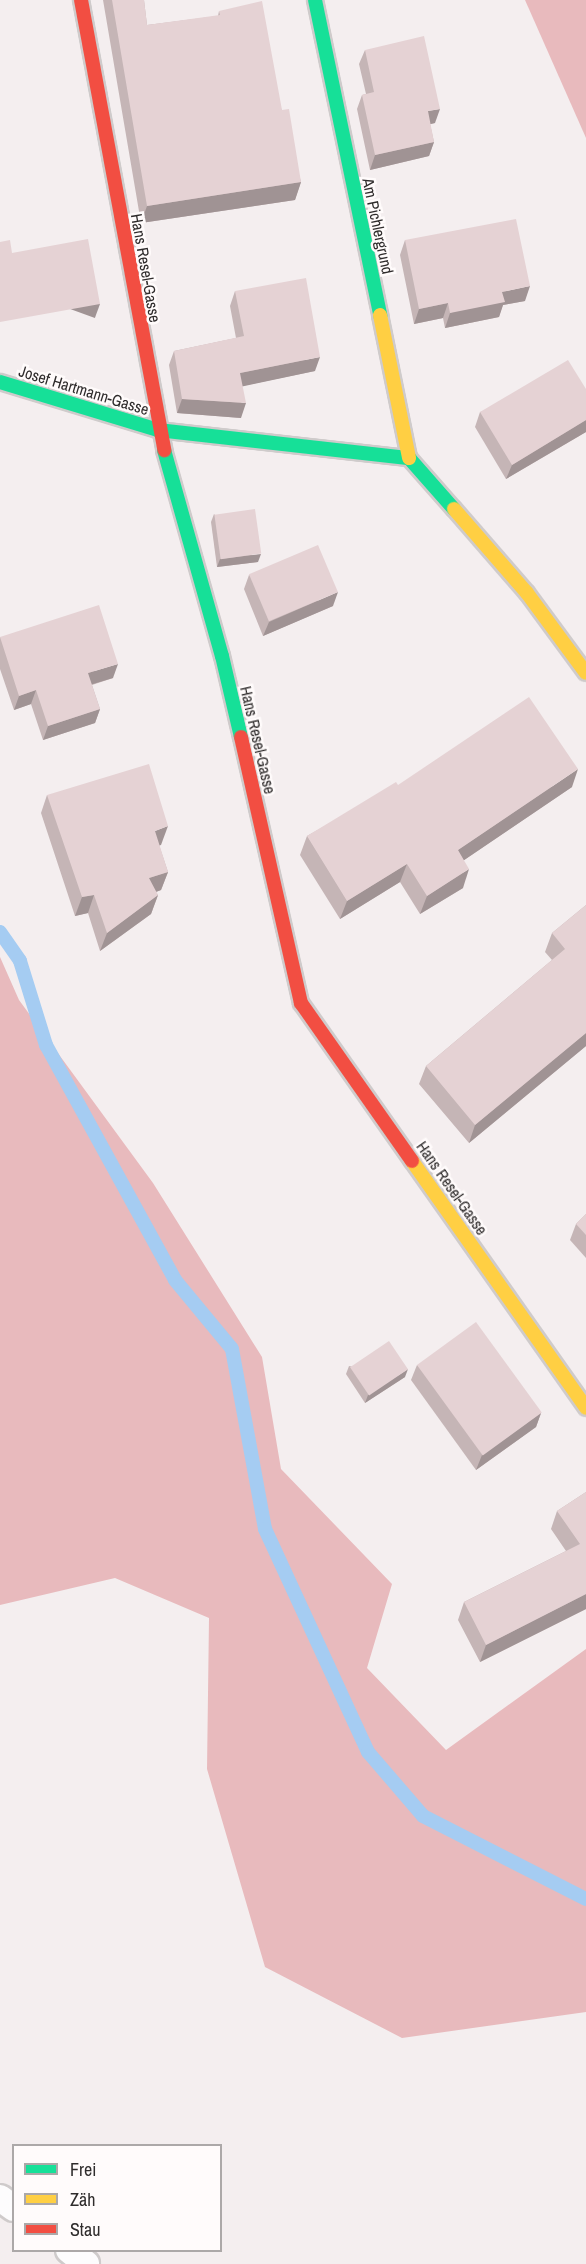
<!DOCTYPE html>
<html>
<head>
<meta charset="utf-8">
<style>
	body { margin:0 }
	#map { position:relative; width:586px; height:2264px; overflow:hidden; background:#f4eeef; font-family:"Archivo Narrow",sans-serif }
	div>[style] { position:absolute }
	[style*='--x'] { left:calc(var(--x)*1px); top:calc(var(--y)*1px); width:calc(var(--w)*1px); rotate:calc(var(--a)*1deg) }
	.forest>* { inset:0; background:#e8babd }
	.stream>* { height:14px; margin:-7px; padding:0 7px; transform-origin:7px; border-radius:7px; background:#a5ccf2 }
	.roads { filter:drop-shadow(2px 0 #cfcbcb) drop-shadow(-2px 0 #cfcbcb) drop-shadow(0 2px #cfcbcb) drop-shadow(0 -2px #cfcbcb) }
	.lane>* { height:26px; margin:-13px; padding:0 13px; transform-origin:13px; border-radius:13px; background:#fdfcfd }
	.fast>* { height:14px; margin:-7px; padding:0 7px; transform-origin:7px; border-radius:7px; background:#16e098 }
	.slow>* { height:14px; margin:-7px; padding:0 7px; transform-origin:7px; border-radius:7px; background:#ffcf43 }
	.jam>* { height:14px; margin:-7px; padding:0 7px; transform-origin:7px; border-radius:7px; background:#f24e42 }
	.wall>* { inset:0; background:#c5b5b6 }
	.shaded-wall>* { inset:0; background:#a09394; transform-origin:0 0 }
	.building>* { inset:0; background:#e5d2d4; transform-origin:0 0 }
	span { translate:-50% -50%; white-space:nowrap; text-align:center; line-height:1.15; -webkit-text-stroke:5px #fffbfb; paint-order:stroke }
	.street-label { font-size:16px; color:#2f2c2c }
	.legend { position:absolute; left:12px; top:2144px; width:210px; height:108px; box-sizing:border-box; background:#fffbfb; border:2px solid #aca8a8; margin:0; padding:8px 10px; list-style:none; font-size:18px; color:#2f2c2c }
	.legend li { display:flex; align-items:center; gap:12px; height:30px }
	.legend b { width:30px; border:2px solid #aca8a8 }
</style>
</head>
<body>
<div id="map">
	<div class="forest">
		<i style="clip-path:polygon(525px 0,586px 0,586px 138px)"></i>
		<i style="clip-path:polygon(0 957px,19px 1000px,153px 1183px,262px 1357px,281px 1469px,392px 1584px,367px 1668px,446px 1750px,586px 1649px,586px 2012px,402px 2038px,265px 1967px,207px 1769px,209px 1618px,115px 1578px,0 1605px)"></i>
	</div>
	<div class="stream">
		<i style="--x:0;--y:932;--w:35;--a:55"></i>
		<i style="--x:20;--y:961;--w:88;--a:72.8"></i>
		<i style="--x:46;--y:1045;--w:268;--a:61.2"></i>
		<i style="--x:175;--y:1280;--w:89;--a:50.4"></i>
		<i style="--x:232;--y:1349;--w:183;--a:79.6"></i>
		<i style="--x:265;--y:1529;--w:246;--a:65.2"></i>
		<i style="--x:368;--y:1752;--w:84;--a:49.3"></i>
		<i style="--x:423;--y:1816;--w:183;--a:27"></i>
	</div>
	<div class="roads">
		<div class="lane">
			<i style="--x:0;--y:2198;--w:17;--a:36"></i>
			<i style="--x:69;--y:2250;--w:22;--a:39"></i>
		</div>
		<div class="fast">
			<i style="--x:315;--y:0;--w:322;--a:78.3"></i>
			<i style="--x:0;--y:382;--w:165;--a:16.9"></i>
			<i style="--x:158;--y:430;--w:253;--a:6.4"></i>
			<i style="--x:409;--y:458;--w:68;--a:48.6"></i>
			<i style="--x:164;--y:450;--w:214;--a:74.3"></i>
			<i style="--x:222;--y:656;--w:83;--a:76.8"></i>
		</div>
		<div class="slow">
			<i style="--x:380;--y:315;--w:146;--a:78.5"></i>
			<i style="--x:454;--y:509;--w:111;--a:49"></i>
			<i style="--x:527;--y:593;--w:99;--a:53.6"></i>
			<i style="--x:412;--y:1161;--w:302;--a:54.8"></i>
		</div>
		<div class="jam">
			<i style="--x:81;--y:0;--w:458;--a:79.5"></i>
			<i style="--x:241;--y:737;--w:273;--a:77.3"></i>
			<i style="--x:301;--y:1003;--w:193;--a:54.9"></i>
		</div>
	</div>
	<div class="wall">
		<i style="clip-path:polygon(103px 0,144px 0,147px 25px,218px 16px,219px 11px,282px 110px,301px 182px,295px 200px,141px 223px)"></i>
		<i style="clip-path:polygon(365px 50px,435px 123px,430px 124px,434px 142px,429px 156px,370px 170px,357px 109px,362px 95px,366px 94px,359px 64px)"></i>
		<i style="clip-path:polygon(405px 240px,525px 301px,503px 305px,499px 317px,445px 328px,443px 318px,414px 324px,400px 255px)"></i>
		<i style="clip-path:polygon(235px 291px,315px 371px,242px 386px,241px 418px,177px 413px,169px 365px,174px 351px,236px 338px,230px 306px)"></i>
		<i style="clip-path:polygon(586px 389px,586px 432px,506px 479px,475px 427px,480px 412px)"></i>
		<i style="clip-path:polygon(214px 514px,258px 562px,217px 567px,211px 522px)"></i>
		<i style="clip-path:polygon(249px 575px,333px 606px,263px 636px,244px 589px)"></i>
		<i style="clip-path:polygon(0 637px,113px 678px,92px 685px,100px 709px,95px 723px,43px 740px,31px 704px,14px 710px,0 669px)"></i>
		<i style="clip-path:polygon(398px 785px,572px 787px,464px 860px,463px 888px,420px 914px,400px 882px,340px 919px,300px 855px,307px 836px)"></i>
		<i style="clip-path:polygon(47px 795px,161px 845px,159px 845px,168px 872px,161px 890px,156px 892px,158px 895px,151px 914px,100px 951px,88px 913px,75px 916px,41px 813px)"></i>
		<i style="clip-path:polygon(586px 905px,586px 1046px,469px 1143px,419px 1084px,426px 1066px,552px 960px,545px 952px,552px 933px)"></i>
		<i style="clip-path:polygon(586px 1214px,586px 1258px,570px 1240px,576px 1224px)"></i>
		<i style="clip-path:polygon(417px 1365px,541px 1413px,536px 1427px,476px 1470px,411px 1380px)"></i>
		<i style="clip-path:polygon(349px 1366px,405px 1377px,365px 1403px,346px 1374px)"></i>
		<i style="clip-path:polygon(586px 1492px,586px 1609px,480px 1662px,458px 1620px,464px 1602px,566px 1551px,551px 1529px,557px 1511px)"></i>
	</div>
	<div class="shaded-wall">
		<i style="clip-path:polygon(440px 109px,435px 123px,422px 126px,428px 111px)"></i>
		<i style="clip-path:polygon(434px 142px,429px 156px,370px 170px,375px 155px)"></i>
		<i style="clip-path:polygon(301px 182px,295px 200px,141px 223px,147px 206px)"></i>
		<i style="clip-path:polygon(530px 286px,525px 301px,503px 305px,499px 317px,445px 328px,450px 313px,502px 292px)"></i>
		<i style="clip-path:polygon(448px 303px,443px 318px,414px 324px,419px 309px)"></i>
		<i style="left:100px;top:304px;width:15px;height:102px;rotate:110deg"></i>
		<i style="clip-path:polygon(320px 357px,315px 371px,235px 388px,240px 373px)"></i>
		<i style="clip-path:polygon(182px 399px,246px 403px,241px 418px,177px 413px)"></i>
		<i style="clip-path:polygon(586px 420px,586px 432px,506px 479px,512px 465px)"></i>
		<i style="clip-path:polygon(261px 554px,258px 562px,217px 567px,220px 559px)"></i>
		<i style="clip-path:polygon(338px 592px,333px 606px,263px 636px,269px 622px)"></i>
		<i style="clip-path:polygon(118px 664px,113px 678px,83px 687px,88px 673px)"></i>
		<i style="clip-path:polygon(36px 690px,31px 704px,14px 710px,19px 696px)"></i>
		<i style="clip-path:polygon(100px 709px,95px 723px,43px 740px,48px 726px)"></i>
		<i style="clip-path:polygon(578px 769px,572px 787px,451px 869px,458px 850px)"></i>
		<i style="clip-path:polygon(168px 826px,161px 845px,148px 849px,155px 831px)"></i>
		<i style="clip-path:polygon(407px 864px,400px 882px,340px 919px,347px 901px)"></i>
		<i style="clip-path:polygon(469px 869px,463px 888px,420px 914px,427px 896px)"></i>
		<i style="clip-path:polygon(168px 872px,161px 890px,142px 897px,149px 878px)"></i>
		<i style="clip-path:polygon(94px 895px,88px 913px,75px 916px,82px 897px)"></i>
		<i style="clip-path:polygon(158px 895px,151px 914px,100px 951px,107px 933px)"></i>
		<i style="clip-path:polygon(586px 1033px,586px 1046px,469px 1143px,475px 1125px)"></i>
		<i style="clip-path:polygon(408px 1369px,405px 1377px,365px 1403px,368px 1395px)"></i>
		<i style="clip-path:polygon(541px 1413px,536px 1427px,476px 1470px,482px 1455px)"></i>
		<i style="clip-path:polygon(586px 1594px,586px 1609px,480px 1662px,486px 1645px)"></i>
	</div>
	<div class="building">
		<i style="clip-path:polygon(112px 0,144px 0,147px 25px,220px 15px,219px 11px,262px 1px,282px 110px,289px 109px,301px 182px,147px 206px)"></i>
		<i style="clip-path:polygon(424px 36px,440px 109px,428px 111px,434px 142px,375px 155px,362px 95px,374px 92px,365px 50px)"></i>
		<i style="clip-path:polygon(516px 219px,530px 286px,502px 292px,505px 302px,450px 313px,448px 303px,419px 309px,405px 240px)"></i>
		<i style="clip-path:polygon(88px 239px,100px 304px,0 322px,0 242px,10px 240px,12px 253px)"></i>
		<i style="clip-path:polygon(306px 278px,320px 357px,240px 373px,246px 403px,182px 399px,174px 351px,244px 336px,235px 291px)"></i>
		<i style="clip-path:polygon(568px 360px,586px 389px,586px 420px,512px 465px,480px 412px)"></i>
		<i style="left:255px;top:509px;width:45px;height:41px;rotate:82deg"></i>
		<i style="left:318px;top:545px;width:51px;height:75px;rotate:67deg"></i>
		<i style="clip-path:polygon(99px 605px,118px 664px,88px 673px,100px 709px,48px 726px,36px 690px,19px 696px,0 637px)"></i>
		<i style="clip-path:polygon(529px 697px,578px 769px,458px 850px,469px 869px,427px 896px,407px 864px,347px 901px,307px 836px,396px 782px,398px 785px)"></i>
		<i style="clip-path:polygon(149px 764px,168px 826px,155px 831px,168px 872px,149px 878px,158px 895px,107px 933px,94px 895px,82px 897px,47px 795px)"></i>
		<i style="clip-path:polygon(586px 905px,586px 1033px,475px 1125px,426px 1066px,565px 949px,552px 933px)"></i>
		<i style="clip-path:polygon(586px 1214px,586px 1235px,576px 1224px)"></i>
		<i style="left:476px;top:1322px;width:112px;height:73px;rotate:54deg"></i>
		<i style="left:389px;top:1341px;width:34px;height:47px;rotate:56deg"></i>
		<i style="clip-path:polygon(586px 1492px,586px 1594px,486px 1645px,464px 1602px,580px 1544px,557px 1511px)"></i>
	</div>
	<div class="street-label">
		<span style="left:378px;top:226px;rotate:78deg">Am Pichlergrund</span>
		<span style="left:146px;top:268px;rotate:80deg">Hans Resel-Gasse</span>
		<span style="left:84px;top:390px;rotate:17deg">Josef Hartmann-Gasse</span>
		<span style="left:258px;top:740px;rotate:77deg">Hans Resel-Gasse</span>
		<span style="left:452px;top:1188px;rotate:55deg">Hans Resel-Gasse</span>
	</div>
	<ul class="legend">
	<li><b style="height:8px;background:#16e098"></b>Frei</li>
	<li><b style="height:8px;background:#ffcf43"></b>Zäh</li>
	<li><b style="height:8px;background:#f24e42"></b>Stau</li>
	</ul>
</div>
</body>
</html>
